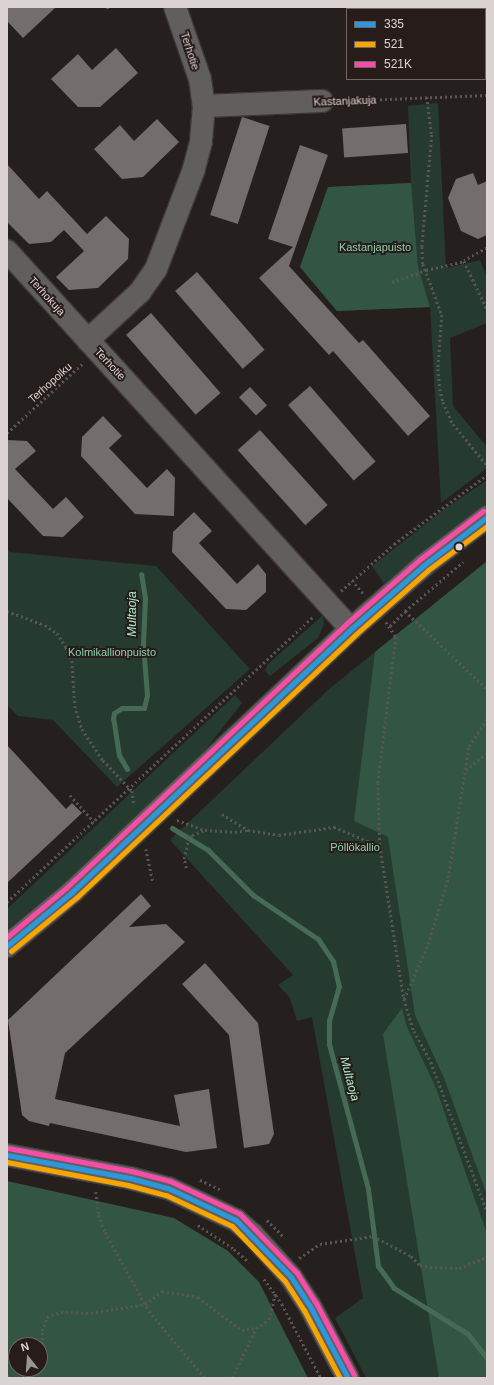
<!DOCTYPE html>
<html>
<head>
<meta charset="utf-8">
<style>
	body { margin:0 }
	#map { position:relative; width:494px; height:1385px; overflow:hidden; background:#251f1e; font-family:Helvetica,sans-serif }
	div>[style] { position:absolute }
	[style*='--x'] { left:calc(var(--x)*1px); top:calc(var(--y)*1px); width:calc(var(--w)*1px); rotate:calc(var(--a)*1deg) }
	.green>* { inset:0; background:#263b2f }
	.forest>* { inset:0; background:#335543 }
	.stream>* { height:5px; margin:-2.5px; padding:0 2.5px; transform-origin:2.5px; border-radius:2.5px; background:#456b57 }
	.building>* { inset:0; background:#736d6c; transform-origin:0 0 }
	.path>* { height:2.5px; margin-top:-1.25px; transform-origin:0; background:repeating-linear-gradient(90deg,#5a5655 0 2px,transparent 0 5px) }
	.roads { filter:drop-shadow(1px 0 #3e3938) drop-shadow(-1px 0 #3e3938) drop-shadow(0 1px #3e3938) drop-shadow(0 -1px #3e3938) }
	.minor>* { height:22px; margin:-11px; padding:0 11px; transform-origin:11px; border-radius:11px; background:#615e5e }
	.major>* { height:22px; margin:-11px; padding:0 11px; transform-origin:11px; border-radius:11px; background:#645f5f }
	.bus-1>* { height:5px; margin:-2.5px; padding:0 2.5px; transform-origin:2.5px; border-radius:2.5px; background:#2d97dc }
	.bus-2>* { height:5px; margin:-2.5px; padding:0 2.5px; transform-origin:2.5px; border-radius:2.5px; background:#f7a600 }
	.bus-3>* { height:5px; margin:-2.5px; padding:0 2.5px; transform-origin:2.5px; border-radius:2.5px; background:#f54da8 }
	.dots>* { width:11px; height:11px; translate:-50% -50%; box-sizing:border-box; border:2px solid #281c1b; border-radius:50% }
	span { translate:-50% -50%; white-space:nowrap; text-align:center; line-height:1.15; -webkit-text-stroke:4px #281c1b; paint-order:stroke }
	.street-label { font-size:11px; color:#dcd4d3 }
	.park-label { font-size:11px; color:#8bd1ad }
	.water-label { font-size:12px; color:#aaf1cb; font-style:italic }
	.frame { position:absolute; inset:0; border:8px solid #dcd4d3; pointer-events:none }
	.legend { position:absolute; left:346px; top:8px; width:140px; height:72px; box-sizing:border-box; background:#281c1b; border:1px solid #706665; margin:0; padding:5px 7px; list-style:none; font-size:12px; color:#dcd4d3 }
	.legend li { display:flex; align-items:center; gap:8px; height:20px }
	.legend b { width:20px; border:1px solid #706665 }
	.north { position:absolute; left:8px; top:1337px; width:40px; height:40px; box-sizing:border-box; background:#281c1b; border:1px solid #706665; border-radius:50%; rotate:343deg; font-size:11px; font-weight:700; line-height:16px; text-align:center; color:#dcd4d3 }
	.north::after { content:''; display:block; margin:auto; width:14px; height:18px; background:#9c9594; clip-path:polygon(50% 0,100% 100%,50% 72%,0 100%) }
</style>
</head>
<body>
<div id="map">
	<div class="green">
		<i style="clip-path:polygon(438px 103px,446px 268px,480px 260px,487px 277px,487px 323px,450px 338px,453px 406px,487px 447px,487px 468px,441px 503px,430px 307px,337px 311px,300px 267px,328px 187px,411px 183px,408px 106px)"></i>
		<i style="clip-path:polygon(487px 480px,487px 504px,384px 583px,372px 566px,446px 508px)"></i>
		<i style="clip-path:polygon(7px 548px,10px 552px,156px 566px,250px 669px,117px 787px,53px 720px,18px 716px,7px 705px)"></i>
		<i style="clip-path:polygon(487px 561px,487px 1378px,366px 1378px,335px 1318px,363px 1298px,312px 1017px,297px 1021px,290px 998px,278px 985px,293px 975px,170px 840px,328px 690px)"></i>
		<i style="clip-path:polygon(323px 615px,324px 624px,318px 638px,270px 676px,265px 671px,268px 664px)"></i>
		<i style="clip-path:polygon(235px 695px,242px 703px,203px 753px,65px 884px,7px 929px,7px 909px)"></i>
	</div>
	<div class="forest">
		<i style="clip-path:polygon(411px 183px,418px 267px,430px 307px,337px 311px,300px 267px,328px 187px)"></i>
		<i style="clip-path:polygon(487px 561px,487px 1195px,444px 1078px,415px 1015px,388px 837px,354px 821px,375px 652px)"></i>
		<i style="clip-path:polygon(402px 1008px,407px 1027px,436px 1088px,487px 1234px,487px 1378px,439px 1378px,383px 1034px)"></i>
		<i style="clip-path:polygon(evenodd,7px 1181px,174px 1218px,228px 1251px,259px 1282px,308px 1378px,7px 1378px,7px 1181px,16px 1345px,40px 1345px,40px 1369px,16px 1369px,16px 1345px)"></i>
	</div>
	<div class="stream">
		<i style="--x:127;--y:769;--w:16;--a:-120"></i>
		<i style="--x:119;--y:755;--w:36;--a:-99"></i>
		<i style="--x:113;--y:719;--w:6;--a:-81"></i>
		<i style="--x:114;--y:713;--w:9;--a:-32"></i>
		<i style="--x:122;--y:708;--w:22;--a:0"></i>
		<i style="--x:144;--y:708;--w:13;--a:-77"></i>
		<i style="--x:147;--y:695;--w:51;--a:-94.5"></i>
		<i style="--x:143;--y:644;--w:46;--a:-87.5"></i>
		<i style="--x:145;--y:598;--w:24;--a:-99"></i>
		<i style="--x:172;--y:828;--w:42;--a:31.4"></i>
		<i style="--x:208;--y:850;--w:64;--a:45"></i>
		<i style="--x:253;--y:895;--w:78;--a:34.1"></i>
		<i style="--x:318;--y:939;--w:27;--a:56"></i>
		<i style="--x:333;--y:961;--w:26;--a:77"></i>
		<i style="--x:339;--y:986;--w:36;--a:106"></i>
		<i style="--x:329;--y:1021;--w:23;--a:90"></i>
		<i style="--x:329;--y:1044;--w:150;--a:74.9"></i>
		<i style="--x:368;--y:1189;--w:78;--a:82.6"></i>
		<i style="--x:378;--y:1266;--w:27;--a:54"></i>
		<i style="--x:394;--y:1288;--w:87;--a:31.9"></i>
		<i style="--x:468;--y:1334;--w:31;--a:52"></i>
	</div>
	<div class="building">
		<i style="clip-path:polygon(7px 7px,56px 7px,23px 38px,7px 21px)"></i>
		<i style="clip-path:polygon(116px 48px,138px 73px,100px 107px,78px 107px,51px 79px,78px 54px,92px 70px)"></i>
		<i style="left:242px;top:117px;width:29px;height:103px;rotate:18deg"></i>
		<i style="clip-path:polygon(157px 119px,179px 142px,143px 177px,122px 179px,94px 149px,120px 125px,134px 141px)"></i>
		<i style="left:406px;top:124px;width:29px;height:64px;rotate:86deg"></i>
		<i style="clip-path:polygon(300px 145px,328px 155px,289px 266px,359px 343px,363px 340px,430px 416px,408px 436px,333px 351px,329px 355px,259px 278px,293px 247px,268px 239px)"></i>
		<i style="clip-path:polygon(7px 164px,39px 199px,47px 191px,87px 234px,106px 216px,129px 239px,128px 259px,98px 288px,69px 290px,56px 277px,84px 251px,64px 230px,51px 242px,29px 244px,7px 222px)"></i>
		<i style="clip-path:polygon(473px 173px,478px 185px,487px 181px,487px 235px,478px 239px,461px 231px,448px 198px,456px 179px)"></i>
		<i style="left:197px;top:272px;width:103px;height:29px;rotate:49deg"></i>
		<i style="left:151px;top:313px;width:106px;height:33px;rotate:49deg"></i>
		<i style="left:310px;top:386px;width:100px;height:29px;rotate:49deg"></i>
		<i style="left:250px;top:387px;width:25px;height:15px;rotate:47deg"></i>
		<i style="clip-path:polygon(103px 416px,122px 436px,109px 448px,147px 488px,167px 469px,175px 478px,174px 516px,135px 514px,81px 456px,82px 437px)"></i>
		<i style="left:260px;top:430px;width:101px;height:30px;rotate:48deg"></i>
		<i style="clip-path:polygon(7px 440px,27px 441px,36px 451px,15px 469px,53px 509px,66px 497px,84px 517px,63px 537px,43px 536px,7px 498px)"></i>
		<i style="clip-path:polygon(194px 512px,212px 531px,199px 543px,237px 584px,258px 564px,266px 574px,266px 592px,246px 610px,226px 609px,172px 552px,173px 532px)"></i>
		<i style="clip-path:polygon(7px 745px,66px 809px,72px 803px,82px 813px,7px 883px)"></i>
		<i style="clip-path:polygon(141px 894px,151px 906px,129px 927px,166px 924px,185px 942px,65px 1053px,55px 1099px,180px 1126px,174px 1095px,209px 1089px,217px 1148px,186px 1152px,50px 1123px,49px 1126px,29px 1121px,22px 1115px,8px 1020px)"></i>
		<i style="clip-path:polygon(205px 963px,258px 1023px,274px 1134px,269px 1144px,244px 1148px,229px 1035px,182px 984px)"></i>
	</div>
	<div class="path">
		<i style="--x:108;--y:7;--w:2;--a:90"></i>
		<i style="--x:427;--y:97;--w:38;--a:83"></i>
		<i style="--x:432;--y:135;--w:112;--a:95.1"></i>
		<i style="--x:422;--y:247;--w:17;--a:87"></i>
		<i style="--x:423;--y:264;--w:54;--a:69.6"></i>
		<i style="--x:442;--y:315;--w:54;--a:94.2"></i>
		<i style="--x:438;--y:369;--w:20;--a:84"></i>
		<i style="--x:440;--y:389;--w:13;--a:77"></i>
		<i style="--x:443;--y:402;--w:24;--a:66"></i>
		<i style="--x:453;--y:424;--w:53;--a:50.3"></i>
		<i style="--x:340;--y:101;--w:147;--a:-2.3"></i>
		<i style="--x:487;--y:248;--w:26;--a:151"></i>
		<i style="--x:464;--y:261;--w:53;--a:64.4"></i>
		<i style="--x:392;--y:282;--w:36;--a:-19"></i>
		<i style="--x:426;--y:270;--w:39;--a:-13"></i>
		<i style="--x:7;--y:433;--w:103;--a:-42.6"></i>
		<i style="--x:352;--y:580;--w:17;--a:50"></i>
		<i style="--x:341;--y:591;--w:71;--a:-41.6"></i>
		<i style="--x:394;--y:544;--w:116;--a:-36.6"></i>
		<i style="--x:7;--y:611;--w:40;--a:20.2"></i>
		<i style="--x:45;--y:625;--w:14;--a:34"></i>
		<i style="--x:57;--y:633;--w:17;--a:57"></i>
		<i style="--x:66;--y:647;--w:15;--a:67"></i>
		<i style="--x:72;--y:661;--w:45;--a:86.2"></i>
		<i style="--x:75;--y:706;--w:24;--a:73"></i>
		<i style="--x:82;--y:729;--w:37;--a:56"></i>
		<i style="--x:103;--y:760;--w:42;--a:46.9"></i>
		<i style="--x:132;--y:791;--w:15;--a:82"></i>
		<i style="--x:405;--y:611;--w:113;--a:43.6"></i>
		<i style="--x:386;--y:622;--w:18;--a:56"></i>
		<i style="--x:396;--y:637;--w:147;--a:97"></i>
		<i style="--x:378;--y:783;--w:63;--a:88.2"></i>
		<i style="--x:380;--y:846;--w:155;--a:81.1"></i>
		<i style="--x:404;--y:999;--w:34;--a:73"></i>
		<i style="--x:414;--y:1031;--w:35;--a:61"></i>
		<i style="--x:431;--y:1062;--w:160;--a:69.5"></i>
		<i style="--x:390;--y:626;--w:21;--a:-45"></i>
		<i style="--x:405;--y:611;--w:76;--a:-40.2"></i>
		<i style="--x:466;--y:770;--w:27;--a:-39"></i>
		<i style="--x:70;--y:795;--w:36;--a:48"></i>
		<i style="--x:222;--y:814;--w:31;--a:32"></i>
		<i style="--x:248;--y:830;--w:31;--a:9"></i>
		<i style="--x:279;--y:835;--w:56;--a:-8.3"></i>
		<i style="--x:334;--y:827;--w:50;--a:22.4"></i>
		<i style="--x:177;--y:820;--w:29;--a:20"></i>
		<i style="--x:146;--y:849;--w:34;--a:78"></i>
		<i style="--x:186;--y:868;--w:9;--a:-103"></i>
		<i style="--x:184;--y:859;--w:19;--a:-78"></i>
		<i style="--x:188;--y:840;--w:6;--a:-51"></i>
		<i style="--x:192;--y:835;--w:14;--a:-21"></i>
		<i style="--x:205;--y:830;--w:30;--a:4"></i>
		<i style="--x:235;--y:832;--w:12;--a:-9"></i>
		<i style="--x:7;--y:902;--w:420;--a:-43"></i>
		<i style="--x:404;--y:999;--w:60;--a:-66.4"></i>
		<i style="--x:428;--y:944;--w:69;--a:-73.1"></i>
		<i style="--x:448;--y:878;--w:134;--a:-81"></i>
		<i style="--x:469;--y:746;--w:32;--a:-56"></i>
		<i style="--x:200;--y:1180;--w:23;--a:25"></i>
		<i style="--x:96;--y:1192;--w:23;--a:83"></i>
		<i style="--x:99;--y:1215;--w:18;--a:71"></i>
		<i style="--x:105;--y:1232;--w:90;--a:60.9"></i>
		<i style="--x:149;--y:1311;--w:87;--a:50.1"></i>
		<i style="--x:267;--y:1220;--w:25;--a:45"></i>
		<i style="--x:198;--y:1225;--w:43;--a:33.7"></i>
		<i style="--x:234;--y:1249;--w:20;--a:41"></i>
		<i style="--x:299;--y:1258;--w:25;--a:-34"></i>
		<i style="--x:320;--y:1244;--w:54;--a:-8.6"></i>
		<i style="--x:373;--y:1236;--w:43;--a:27.8"></i>
		<i style="--x:411;--y:1256;--w:13;--a:45"></i>
		<i style="--x:420;--y:1265;--w:10;--a:11"></i>
		<i style="--x:430;--y:1267;--w:29;--a:2"></i>
		<i style="--x:459;--y:1268;--w:30;--a:-21"></i>
		<i style="--x:264;--y:1279;--w:31;--a:54"></i>
		<i style="--x:282;--y:1304;--w:84;--a:62.2"></i>
		<i style="--x:40;--y:1358;--w:4;--a:-45"></i>
		<i style="--x:43;--y:1355;--w:24;--a:-92"></i>
		<i style="--x:42;--y:1331;--w:15;--a:-70"></i>
		<i style="--x:47;--y:1317;--w:15;--a:-20"></i>
		<i style="--x:61;--y:1312;--w:30;--a:2"></i>
		<i style="--x:91;--y:1313;--w:55;--a:-9.5"></i>
		<i style="--x:145;--y:1304;--w:21;--a:-37"></i>
		<i style="--x:162;--y:1291;--w:36;--a:9"></i>
		<i style="--x:198;--y:1297;--w:55;--a:36.9"></i>
		<i style="--x:242;--y:1330;--w:14;--a:-8"></i>
		<i style="--x:7;--y:1375;--w:6;--a:31"></i>
		<i style="--x:18;--y:1378;--w:13;--a:-42"></i>
		<i style="--x:232;--y:1378;--w:55;--a:-64.4"></i>
		<i style="--x:256;--y:1328;--w:15;--a:-32"></i>
		<i style="--x:269;--y:1320;--w:27;--a:-77"></i>
	</div>
	<div class="roads">
		<div class="minor">
			<i style="--x:175;--y:7;--w:76;--a:70.9"></i>
			<i style="--x:200;--y:79;--w:27;--a:82"></i>
			<i style="--x:204;--y:106;--w:36;--a:95"></i>
			<i style="--x:201;--y:142;--w:28;--a:105"></i>
			<i style="--x:194;--y:169;--w:107;--a:110.8"></i>
			<i style="--x:156;--y:269;--w:28;--a:125"></i>
			<i style="--x:140;--y:292;--w:71;--a:137.3"></i>
			<i style="--x:88;--y:340;--w:391;--a:47.7"></i>
			<i style="--x:204;--y:106;--w:118;--a:-2.4"></i>
			<i style="--x:7;--y:251;--w:120;--a:47.7"></i>
			<i style="--x:7;--y:1155;--w:125;--a:10.6"></i>
			<i style="--x:130;--y:1178;--w:39;--a:15"></i>
			<i style="--x:168;--y:1188;--w:75;--a:25.2"></i>
			<i style="--x:236;--y:1220;--w:21;--a:41"></i>
			<i style="--x:252;--y:1234;--w:58;--a:47.8"></i>
			<i style="--x:291;--y:1277;--w:35;--a:57"></i>
			<i style="--x:310;--y:1306;--w:81;--a:62.2"></i>
		</div>
		<div class="major">
			<i style="--x:7;--y:946;--w:85;--a:-39.7"></i>
			<i style="--x:72;--y:892;--w:383;--a:-43.3"></i>
			<i style="--x:351;--y:629;--w:97;--a:-41.2"></i>
			<i style="--x:424;--y:565;--w:79;--a:-37.3"></i>
		</div>
	</div>
	<div class="bus-1">
		<i style="--x:7;--y:946;--w:85;--a:-39.7"></i>
		<i style="--x:72;--y:892;--w:383;--a:-43.3"></i>
		<i style="--x:351;--y:629;--w:97;--a:-41.2"></i>
		<i style="--x:424;--y:565;--w:79;--a:-37.3"></i>
		<i style="--x:7;--y:1155;--w:125;--a:10.6"></i>
		<i style="--x:130;--y:1178;--w:39;--a:15"></i>
		<i style="--x:168;--y:1188;--w:75;--a:25.2"></i>
		<i style="--x:236;--y:1220;--w:79;--a:46"></i>
		<i style="--x:291;--y:1277;--w:35;--a:57"></i>
		<i style="--x:310;--y:1306;--w:81;--a:62.2"></i>
	</div>
	<div class="bus-2">
		<i style="--x:11;--y:951;--w:85;--a:-39.3"></i>
		<i style="--x:77;--y:897;--w:383;--a:-43.3"></i>
		<i style="--x:356;--y:634;--w:96;--a:-41.6"></i>
		<i style="--x:428;--y:570;--w:74;--a:-36.7"></i>
		<i style="--x:7;--y:1162;--w:123;--a:10.8"></i>
		<i style="--x:128;--y:1185;--w:39;--a:15"></i>
		<i style="--x:166;--y:1195;--w:73;--a:25.2"></i>
		<i style="--x:232;--y:1226;--w:76;--a:46.1"></i>
		<i style="--x:285;--y:1281;--w:35;--a:57"></i>
		<i style="--x:304;--y:1310;--w:77;--a:62.1"></i>
	</div>
	<div class="bus-3">
		<i style="--x:7;--y:937;--w:78;--a:-39.8"></i>
		<i style="--x:67;--y:887;--w:383;--a:-43.3"></i>
		<i style="--x:346;--y:624;--w:97;--a:-41.2"></i>
		<i style="--x:419;--y:560;--w:81;--a:-37.4"></i>
		<i style="--x:8;--y:1148;--w:125;--a:10.6"></i>
		<i style="--x:131;--y:1171;--w:40;--a:14.4"></i>
		<i style="--x:170;--y:1181;--w:77;--a:25.2"></i>
		<i style="--x:240;--y:1214;--w:82;--a:46"></i>
		<i style="--x:297;--y:1273;--w:36;--a:58"></i>
		<i style="--x:316;--y:1303;--w:81;--a:62.2"></i>
	</div>
	<div class="dots">
		<i style="left:459px;top:547px;background:#dcd4d3"></i>
	</div>
	<div class="street-label">
		<span style="left:190px;top:51px;rotate:72deg">Terhotie</span>
		<span style="left:345px;top:101px;rotate:-2deg">Kastanjakuja</span>
		<span style="left:47px;top:296px;rotate:48deg">Terhokuja</span>
		<span style="left:110px;top:364px;rotate:47deg">Terhotie</span>
		<span style="left:50px;top:383px;rotate:-42deg">Terhopolku</span>
	</div>
	<div class="park-label">
		<span style="left:375px;top:247px">Kastanjapuisto</span>
		<span style="left:112px;top:652px">Kolmikallionpuisto</span>
		<span style="left:355px;top:847px">Pöllökallio</span>
	</div>
	<div class="water-label">
		<span style="left:133px;top:614px;rotate:-90deg">Multaoja</span>
		<span style="left:349px;top:1079px;rotate:75deg">Multaoja</span>
	</div>
	<div class="frame"></div>
	<ul class="legend">
	<li><b style="height:5px;background:#2d97dc"></b>335</li>
	<li><b style="height:5px;background:#f7a600"></b>521</li>
	<li><b style="height:5px;background:#f54da8"></b>521K</li>
	</ul>
	<div class="north">N</div>
</div>
</body>
</html>
